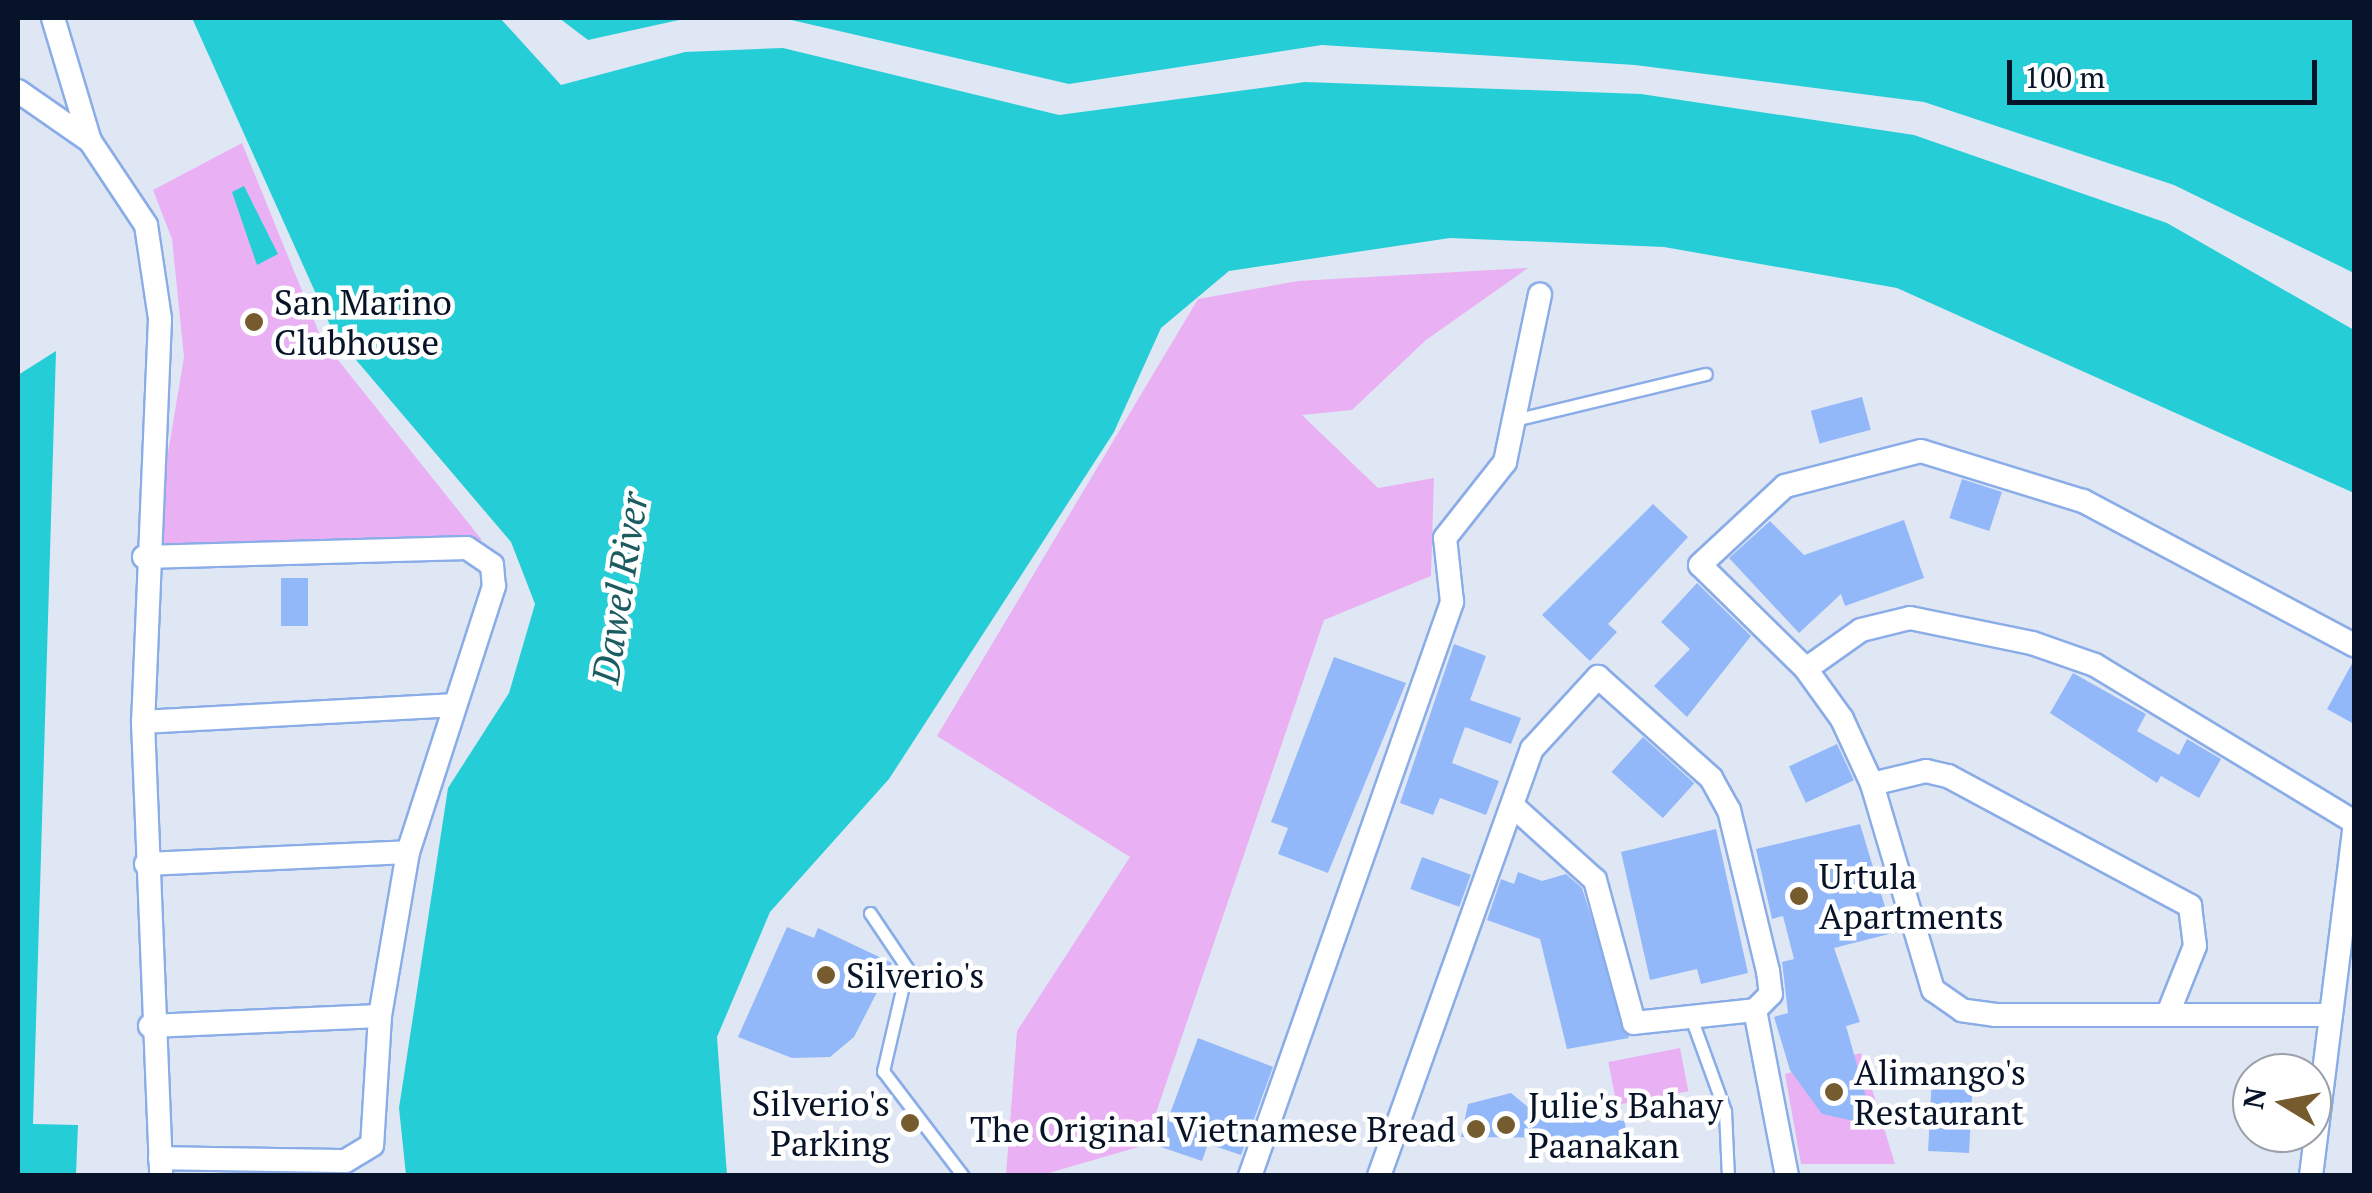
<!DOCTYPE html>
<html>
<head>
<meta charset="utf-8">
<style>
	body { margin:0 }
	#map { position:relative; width:2372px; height:1193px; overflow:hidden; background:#e0e7f4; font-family:"PT Serif",serif }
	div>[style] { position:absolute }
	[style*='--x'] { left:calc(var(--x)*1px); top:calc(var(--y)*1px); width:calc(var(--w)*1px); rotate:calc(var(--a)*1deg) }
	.green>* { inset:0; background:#e9b1f4; transform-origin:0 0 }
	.water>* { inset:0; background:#25ced7 }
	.building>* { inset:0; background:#92b8f9; transform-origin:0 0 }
	.roads { filter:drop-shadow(2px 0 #8aade8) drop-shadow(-2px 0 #8aade8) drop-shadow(0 2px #8aade8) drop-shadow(0 -2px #8aade8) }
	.lane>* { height:11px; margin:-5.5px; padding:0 5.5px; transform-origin:5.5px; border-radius:5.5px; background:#fff }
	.street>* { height:22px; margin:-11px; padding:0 11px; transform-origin:11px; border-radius:11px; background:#fff }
	.dots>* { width:28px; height:28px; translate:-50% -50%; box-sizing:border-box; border:5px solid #fff; border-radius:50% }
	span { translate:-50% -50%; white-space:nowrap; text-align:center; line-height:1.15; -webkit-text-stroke:9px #fff; paint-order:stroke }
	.poi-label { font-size:35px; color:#071328 }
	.left { translate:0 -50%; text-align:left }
	.right { translate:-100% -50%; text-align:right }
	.water-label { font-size:38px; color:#1c5b5f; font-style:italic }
	.frame { position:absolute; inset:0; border:20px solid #071328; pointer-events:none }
	.north { position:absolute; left:2232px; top:1053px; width:100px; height:100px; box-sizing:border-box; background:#fff; border:2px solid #9ca1a9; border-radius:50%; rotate:280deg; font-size:28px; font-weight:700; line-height:40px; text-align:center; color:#071328 }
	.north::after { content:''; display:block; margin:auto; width:35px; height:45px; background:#755b2d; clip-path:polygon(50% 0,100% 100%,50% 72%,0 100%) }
	.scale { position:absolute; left:2007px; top:60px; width:310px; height:45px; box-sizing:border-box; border:5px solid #071328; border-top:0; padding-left:12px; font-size:30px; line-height:35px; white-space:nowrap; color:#071328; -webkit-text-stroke:8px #fff; paint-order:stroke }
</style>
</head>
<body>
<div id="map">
	<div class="green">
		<i style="clip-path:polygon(242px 143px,322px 340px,482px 540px,152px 549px,184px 357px,172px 239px,153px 190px)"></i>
		<i style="clip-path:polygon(1528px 268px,1426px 340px,1352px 410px,1302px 415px,1378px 488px,1434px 478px,1431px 576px,1324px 620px,1145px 1145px,1042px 1175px,1006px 1175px,1017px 1031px,1130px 857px,937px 736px,1198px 299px,1298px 281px)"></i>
		<i style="left:1680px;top:1048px;width:44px;height:73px;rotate:79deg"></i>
		<i style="clip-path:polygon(1861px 1053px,1895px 1164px,1801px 1164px,1785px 1074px)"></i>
	</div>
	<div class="water">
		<i style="clip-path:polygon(192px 18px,500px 18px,561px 85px,685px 52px,783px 48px,1059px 115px,1305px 82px,1641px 94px,1914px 135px,2167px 223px,2354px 330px,2354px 493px,1897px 288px,1664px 247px,1450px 238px,1229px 271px,1161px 328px,1114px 432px,889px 779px,770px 912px,717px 1037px,727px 1175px,406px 1175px,399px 1108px,448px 788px,509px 693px,535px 604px,511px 542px,334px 334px)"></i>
		<i style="clip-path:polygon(559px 18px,2354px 18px,2354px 273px,2174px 185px,1924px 102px,1635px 65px,1322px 45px,1069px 84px,787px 19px,679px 20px,588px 40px)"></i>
		<i style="clip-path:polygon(244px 186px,278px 254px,257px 265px,232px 192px)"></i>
		<i style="clip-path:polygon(56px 351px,33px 1124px,78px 1125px,76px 1175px,18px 1176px,18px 375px)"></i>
	</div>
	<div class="building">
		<i style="left:1862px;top:397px;width:34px;height:53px;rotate:75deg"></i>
		<i style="left:1962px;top:479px;width:42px;height:41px;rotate:18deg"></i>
		<i style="clip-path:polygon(1653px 504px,1688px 537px,1608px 624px,1617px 632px,1590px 661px,1542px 615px)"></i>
		<i style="clip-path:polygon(1904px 520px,1924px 578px,1845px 606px,1841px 594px,1799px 633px,1729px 558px,1770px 521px,1804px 555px)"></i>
		<i style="left:281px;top:578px;width:27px;height:48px"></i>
		<i style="clip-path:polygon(1697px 583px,1751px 636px,1687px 717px,1654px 686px,1690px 649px,1661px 622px)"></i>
		<i style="clip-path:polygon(1454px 644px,1486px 656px,1470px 700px,1521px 718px,1511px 744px,1465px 727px,1452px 763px,1499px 781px,1486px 815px,1440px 798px,1433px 815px,1400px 803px)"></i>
		<i style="clip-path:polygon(1334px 657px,1406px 683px,1328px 873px,1278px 854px,1288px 828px,1271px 822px)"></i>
		<i style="clip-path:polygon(2354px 660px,2354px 724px,2327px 709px)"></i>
		<i style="clip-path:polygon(2073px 673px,2146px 714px,2137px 731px,2179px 755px,2187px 739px,2221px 759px,2199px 798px,2161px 776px,2157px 783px,2050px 713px)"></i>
		<i style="left:1643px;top:737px;width:69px;height:47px;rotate:42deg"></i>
		<i style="left:1837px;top:744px;width:40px;height:53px;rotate:65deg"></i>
		<i style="clip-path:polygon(1860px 824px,1893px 933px,1834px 948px,1860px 1022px,1846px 1026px,1866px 1097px,1854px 1121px,1822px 1114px,1790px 1070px,1774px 1017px,1788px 1013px,1782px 962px,1794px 959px,1783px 916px,1772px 919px,1756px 849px)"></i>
		<i style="clip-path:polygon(1716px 829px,1748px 973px,1701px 984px,1697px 969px,1650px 980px,1621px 852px)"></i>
		<i style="left:1422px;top:857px;width:52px;height:34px;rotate:20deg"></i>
		<i style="clip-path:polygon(1518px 872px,1542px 881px,1566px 874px,1582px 888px,1629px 1038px,1567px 1049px,1540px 939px,1487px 920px,1501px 879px,1514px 884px)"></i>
		<i style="clip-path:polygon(787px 927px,814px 938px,818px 928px,892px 963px,854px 1037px,830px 1057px,792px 1058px,738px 1037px)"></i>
		<i style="clip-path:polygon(1198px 1038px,1273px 1067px,1241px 1155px,1208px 1144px,1202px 1161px,1158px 1146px)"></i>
		<i style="left:1932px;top:1076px;width:41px;height:75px;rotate:3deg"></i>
		<i style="clip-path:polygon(1511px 1093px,1534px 1112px,1625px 1121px,1626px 1138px,1461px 1137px,1468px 1104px)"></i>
	</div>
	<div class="roads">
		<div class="lane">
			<i style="--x:1518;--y:419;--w:193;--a:-13.5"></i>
			<i style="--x:870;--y:913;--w:66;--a:56.1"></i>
			<i style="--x:907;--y:968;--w:106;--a:103.1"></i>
			<i style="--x:883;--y:1071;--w:132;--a:52.7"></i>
			<i style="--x:1693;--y:1023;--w:94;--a:70"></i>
			<i style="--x:1725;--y:1111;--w:65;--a:87.4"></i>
		</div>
		<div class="street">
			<i style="--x:53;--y:18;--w:128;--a:73.3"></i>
			<i style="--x:90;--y:141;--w:101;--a:56.3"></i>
			<i style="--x:146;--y:225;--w:95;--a:81.5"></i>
			<i style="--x:160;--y:319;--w:403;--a:92.4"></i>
			<i style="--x:143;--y:722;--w:454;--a:87.7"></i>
			<i style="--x:18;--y:91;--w:88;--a:34.8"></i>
			<i style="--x:144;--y:557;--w:323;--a:-1.6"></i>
			<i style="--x:467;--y:548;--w:30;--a:34"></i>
			<i style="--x:492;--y:565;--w:21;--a:85"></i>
			<i style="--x:494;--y:586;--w:280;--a:107.9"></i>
			<i style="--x:408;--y:852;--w:166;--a:99.7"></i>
			<i style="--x:380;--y:1016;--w:129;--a:93.5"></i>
			<i style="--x:372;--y:1145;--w:31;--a:149"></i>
			<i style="--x:345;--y:1161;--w:185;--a:-179.1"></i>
			<i style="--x:1806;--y:669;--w:67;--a:-35.3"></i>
			<i style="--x:1861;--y:630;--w:50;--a:-13.8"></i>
			<i style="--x:1910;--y:618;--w:125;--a:11.6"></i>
			<i style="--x:2032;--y:643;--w:67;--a:19.2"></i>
			<i style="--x:2095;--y:665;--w:303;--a:31.2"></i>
			<i style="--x:143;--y:722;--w:312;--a:-3.1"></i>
			<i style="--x:1872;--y:784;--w:56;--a:-13.5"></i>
			<i style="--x:1926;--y:771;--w:23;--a:13"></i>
			<i style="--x:1948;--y:776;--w:275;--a:28.2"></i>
			<i style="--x:2190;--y:906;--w:40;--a:82.9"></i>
			<i style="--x:2195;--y:946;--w:70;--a:111.8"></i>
			<i style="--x:1513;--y:806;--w:110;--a:42.1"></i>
			<i style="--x:1595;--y:880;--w:148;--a:74.7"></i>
			<i style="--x:1634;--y:1023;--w:122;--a:-6.1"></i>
			<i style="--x:146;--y:864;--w:262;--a:-2.6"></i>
			<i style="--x:2328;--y:1015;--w:332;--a:180"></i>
			<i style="--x:1996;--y:1015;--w:34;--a:-172"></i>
			<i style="--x:1962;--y:1010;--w:35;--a:-145"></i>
			<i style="--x:1933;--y:990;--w:215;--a:-106.5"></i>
			<i style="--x:1872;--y:784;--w:72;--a:-114.8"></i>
			<i style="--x:1842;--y:719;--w:62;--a:-125.8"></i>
			<i style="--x:1806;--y:669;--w:148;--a:-135.5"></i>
			<i style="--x:1700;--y:565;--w:116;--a:-42.9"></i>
			<i style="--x:1785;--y:486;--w:140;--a:-14.4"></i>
			<i style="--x:1921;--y:451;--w:170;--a:17.2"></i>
			<i style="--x:2083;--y:501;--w:307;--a:28"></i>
			<i style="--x:150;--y:1026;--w:230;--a:-2.5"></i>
			<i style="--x:1250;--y:1176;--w:609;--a:-70.61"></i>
			<i style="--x:1452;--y:602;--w:64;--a:-96.2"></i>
			<i style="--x:1445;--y:538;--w:97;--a:-51.7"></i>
			<i style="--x:1505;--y:462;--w:171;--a:-78.2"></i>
			<i style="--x:1379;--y:1176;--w:454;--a:-70.3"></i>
			<i style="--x:1532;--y:749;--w:98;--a:-47.5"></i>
			<i style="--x:1598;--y:677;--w:152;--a:41.8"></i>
			<i style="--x:1711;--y:778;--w:37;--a:61"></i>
			<i style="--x:1729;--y:810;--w:166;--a:76.4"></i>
			<i style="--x:1768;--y:971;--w:23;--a:83"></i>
			<i style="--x:1771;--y:994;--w:23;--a:135"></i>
			<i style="--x:1755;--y:1010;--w:169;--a:79.1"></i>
			<i style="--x:2311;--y:1176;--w:350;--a:-82.9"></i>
		</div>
	</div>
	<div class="dots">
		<i style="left:254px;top:322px;background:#755b2d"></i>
		<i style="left:1799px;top:896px;background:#755b2d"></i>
		<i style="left:826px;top:975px;background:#755b2d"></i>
		<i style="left:1834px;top:1092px;background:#755b2d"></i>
		<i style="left:910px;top:1123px;background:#755b2d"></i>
		<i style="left:1506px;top:1125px;background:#755b2d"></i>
		<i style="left:1476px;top:1129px;background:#755b2d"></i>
	</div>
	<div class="poi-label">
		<span class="left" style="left:274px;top:322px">San Marino<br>Clubhouse</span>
		<span class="left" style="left:1819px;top:896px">Urtula<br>Apartments</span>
		<span class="left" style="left:846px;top:975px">Silverio's</span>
		<span class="left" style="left:1854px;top:1092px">Alimango's<br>Restaurant</span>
		<span class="right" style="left:890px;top:1123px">Silverio's<br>Parking</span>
		<span class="left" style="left:1528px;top:1125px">Julie's Bahay<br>Paanakan</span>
		<span class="right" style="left:1456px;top:1129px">The Original Vietnamese Bread</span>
	</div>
	<div class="water-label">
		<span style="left:620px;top:588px;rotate:-81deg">Dawel River</span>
	</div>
	<div class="frame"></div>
	<div class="north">N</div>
	<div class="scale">100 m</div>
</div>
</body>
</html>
